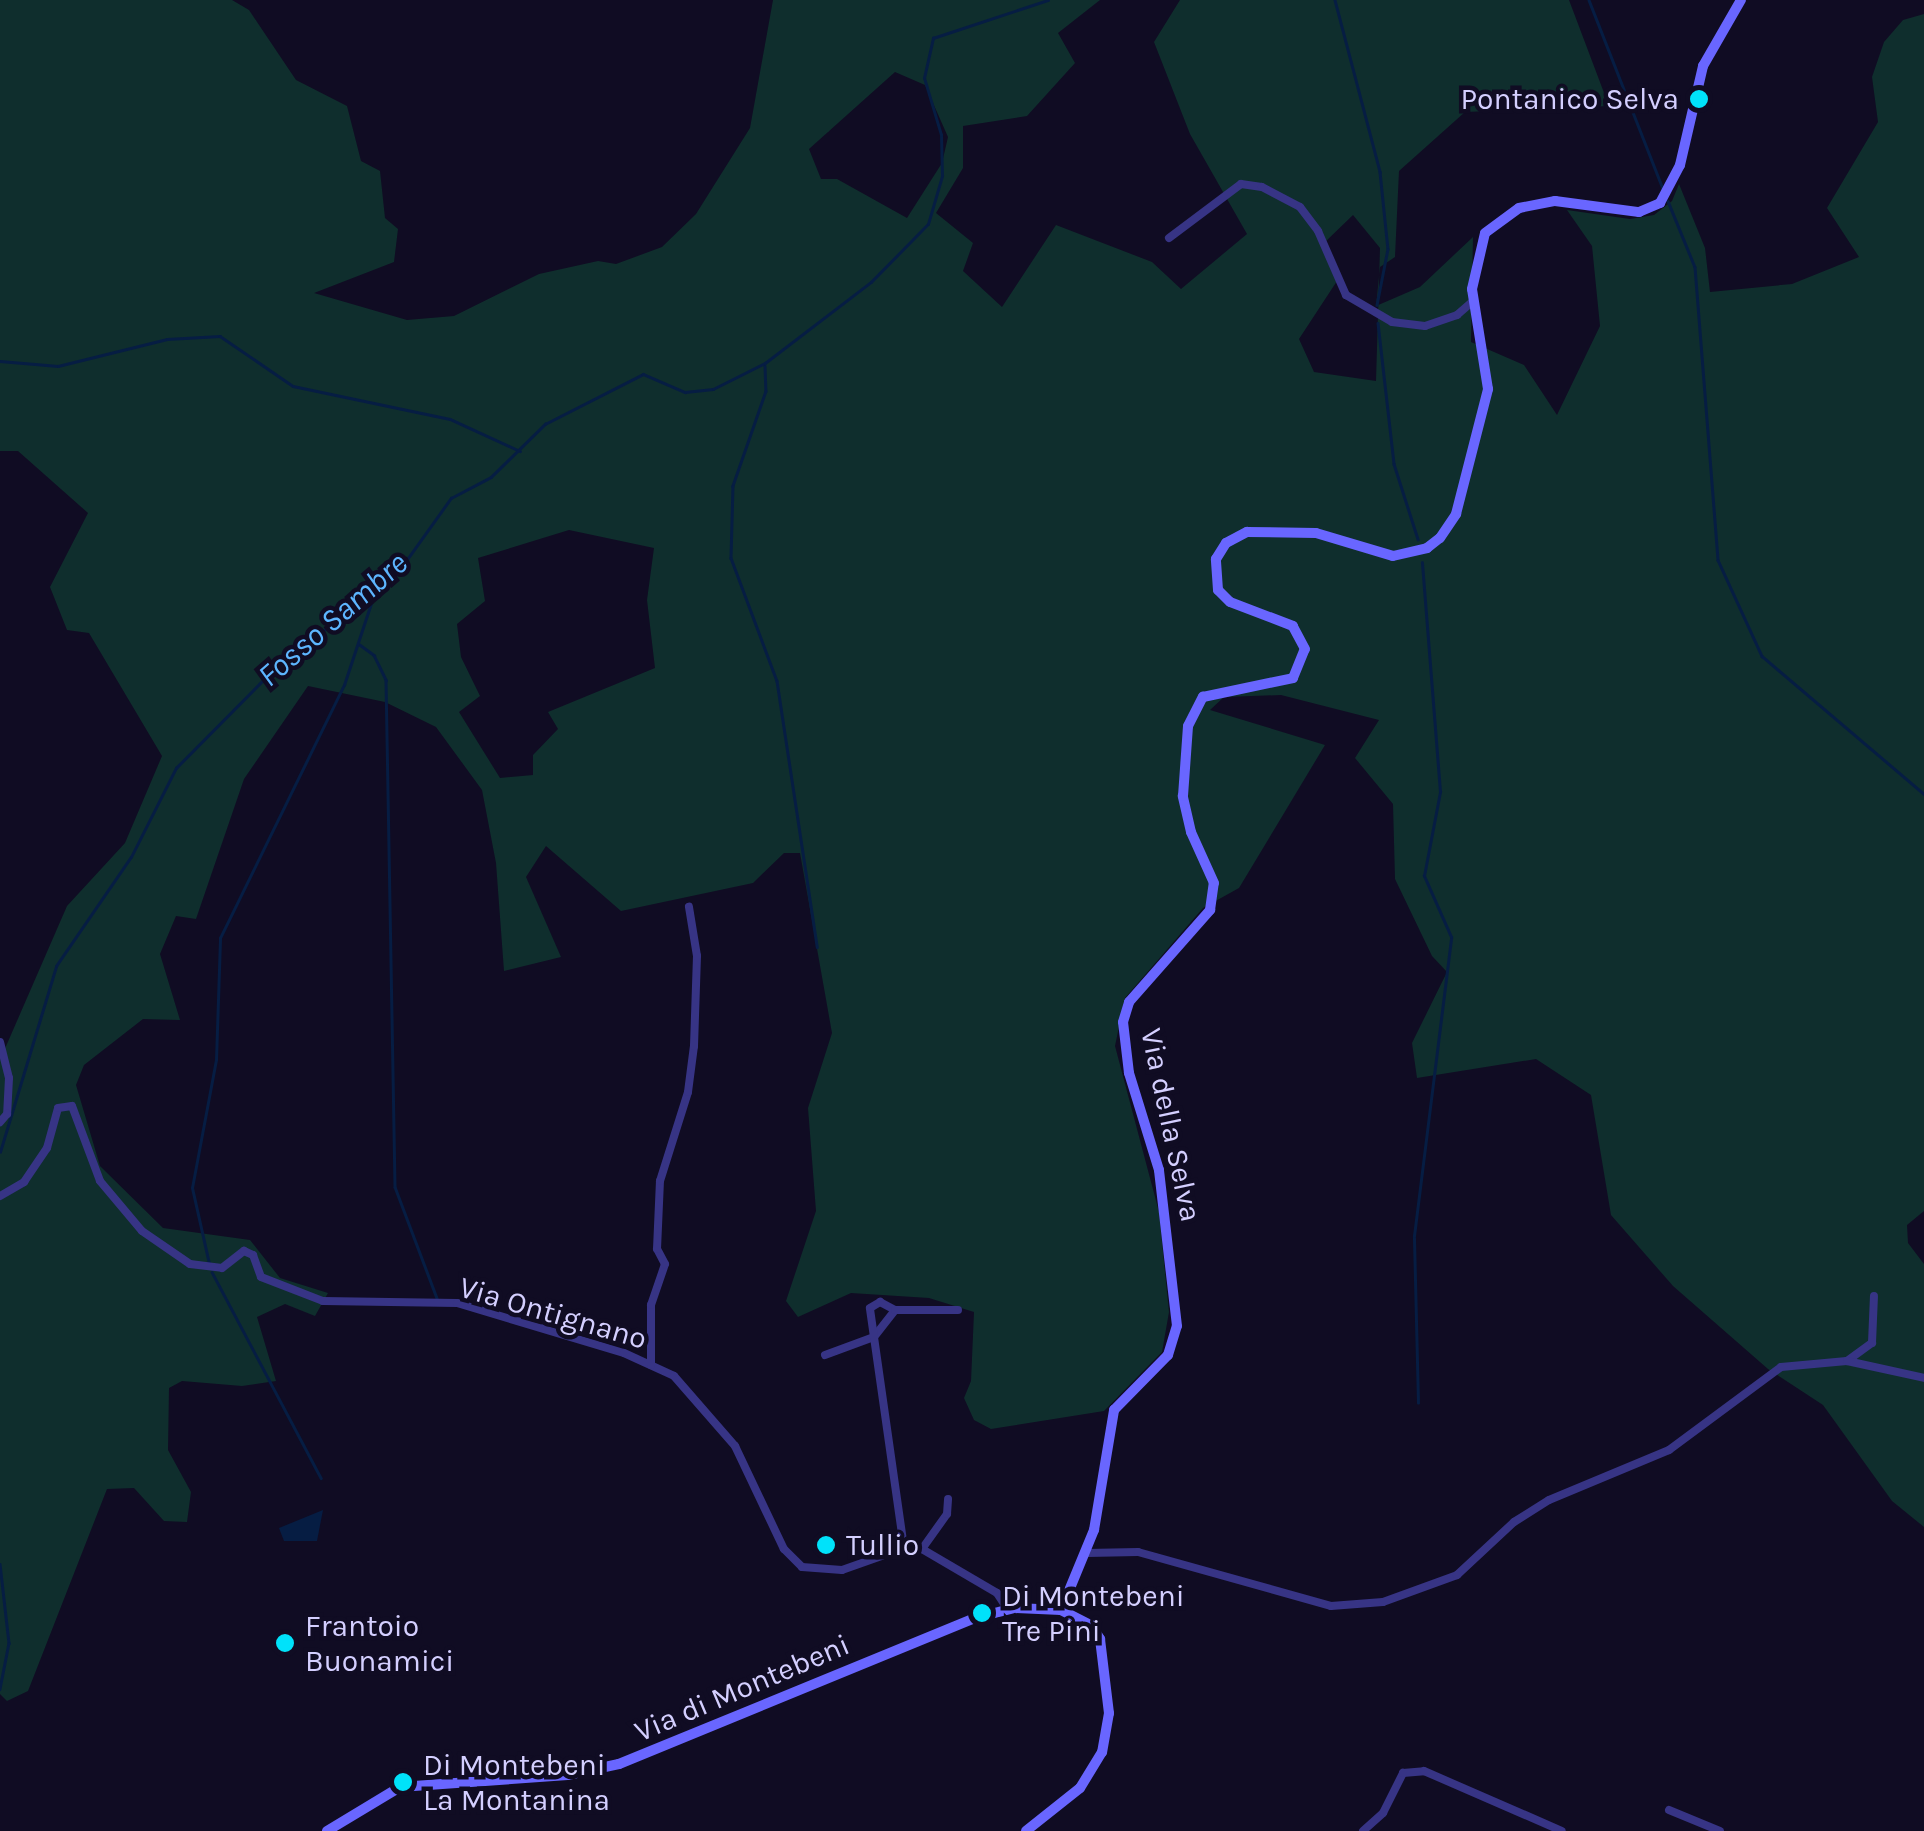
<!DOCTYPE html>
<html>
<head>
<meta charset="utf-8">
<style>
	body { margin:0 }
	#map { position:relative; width:1924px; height:1831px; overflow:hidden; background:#100c23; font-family:Karla,sans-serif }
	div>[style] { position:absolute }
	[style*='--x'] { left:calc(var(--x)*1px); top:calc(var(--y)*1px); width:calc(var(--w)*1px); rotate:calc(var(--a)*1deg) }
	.green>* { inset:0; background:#0f2e2d }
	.water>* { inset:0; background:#061d43 }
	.stream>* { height:2.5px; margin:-1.25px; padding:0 1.25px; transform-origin:1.25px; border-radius:1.25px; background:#061d43 }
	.street>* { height:8px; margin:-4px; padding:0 4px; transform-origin:4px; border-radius:4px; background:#373485 }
	.secondary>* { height:10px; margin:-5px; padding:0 5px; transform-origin:5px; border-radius:5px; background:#6966ff }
	.dots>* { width:28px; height:28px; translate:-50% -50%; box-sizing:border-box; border:5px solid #100c23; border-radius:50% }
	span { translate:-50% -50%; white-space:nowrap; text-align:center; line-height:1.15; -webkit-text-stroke:9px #100c23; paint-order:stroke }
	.poi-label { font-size:30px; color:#d4cfff }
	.right { translate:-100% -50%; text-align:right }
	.left { translate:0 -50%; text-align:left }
	.street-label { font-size:30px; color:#d4cfff }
	.water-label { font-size:32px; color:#5db5ff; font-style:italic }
</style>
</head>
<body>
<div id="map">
	<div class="green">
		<i style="clip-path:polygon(evenodd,0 0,232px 0,249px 10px,296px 80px,347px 106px,361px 161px,380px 171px,385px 218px,398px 229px,394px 262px,314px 293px,407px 320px,454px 316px,539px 274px,598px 261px,616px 264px,662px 247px,696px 214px,750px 128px,773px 0,1100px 0,1058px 33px,1075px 63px,1027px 116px,963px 126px,963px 168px,936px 213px,973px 243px,963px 271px,1002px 307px,1056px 225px,1152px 262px,1181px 289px,1247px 234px,1190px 134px,1154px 42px,1180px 0,1569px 0,1609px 106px,1465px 112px,1399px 171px,1395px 257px,1380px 267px,1376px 306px,1420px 287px,1473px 237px,1471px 342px,1524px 365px,1557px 415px,1600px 326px,1592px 246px,1567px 210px,1630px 219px,1654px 215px,1672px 201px,1679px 184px,1705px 248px,1710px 292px,1792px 284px,1859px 257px,1827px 208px,1878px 122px,1872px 77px,1884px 42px,1903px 20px,1924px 14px,1924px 1211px,1907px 1225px,1908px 1243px,1924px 1264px,1924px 1527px,1892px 1501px,1823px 1405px,1768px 1369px,1673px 1286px,1611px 1215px,1591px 1095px,1536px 1059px,1417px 1078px,1412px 1043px,1447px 972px,1432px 956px,1395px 879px,1393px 804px,1355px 758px,1379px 720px,1281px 695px,1224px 697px,1210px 710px,1325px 745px,1239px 888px,1203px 908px,1125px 998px,1115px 1046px,1159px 1212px,1169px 1312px,1162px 1352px,1104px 1411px,991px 1429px,974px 1420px,964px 1398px,971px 1381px,974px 1312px,929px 1298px,851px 1293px,798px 1317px,786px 1301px,816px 1211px,808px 1108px,832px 1033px,800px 853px,784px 853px,753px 883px,621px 911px,546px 846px,526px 877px,561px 957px,504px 971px,496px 863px,482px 790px,436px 727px,385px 702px,308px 686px,244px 779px,196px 919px,176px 916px,160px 954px,180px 1020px,143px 1019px,84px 1065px,76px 1085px,100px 1166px,163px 1228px,250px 1240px,280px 1278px,328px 1293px,315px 1316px,285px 1304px,257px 1317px,276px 1381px,242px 1386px,182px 1381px,169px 1388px,168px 1450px,191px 1492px,187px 1522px,164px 1521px,134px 1488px,107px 1489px,28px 1691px,7px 1701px,0 1694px,0 1060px,67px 906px,125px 843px,162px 756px,89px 633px,67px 630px,50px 587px,88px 513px,18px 451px,0 451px,0 0,895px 72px,925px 85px,948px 137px,942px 163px,907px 218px,837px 179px,821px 179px,809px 149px,895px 72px,0 0,1353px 215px,1380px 248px,1376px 381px,1314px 372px,1299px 339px,1337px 281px,1323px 244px,1353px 215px,0 0,569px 530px,654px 548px,647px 600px,655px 668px,548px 712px,558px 729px,533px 755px,533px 775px,500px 778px,459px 712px,480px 696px,461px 657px,457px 624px,485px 601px,478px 558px,569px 530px)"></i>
	</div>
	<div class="water">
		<i style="clip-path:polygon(323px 1510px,317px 1541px,284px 1541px,279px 1528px)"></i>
	</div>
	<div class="stream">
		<i style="--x:1335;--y:0;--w:178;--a:75.3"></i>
		<i style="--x:1380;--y:172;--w:77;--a:84.1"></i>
		<i style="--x:1388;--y:249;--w:57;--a:101.1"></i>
		<i style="--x:1589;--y:0;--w:203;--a:68.6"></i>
		<i style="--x:1668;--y:201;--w:71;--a:67.8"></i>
		<i style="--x:1695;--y:267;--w:294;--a:85.5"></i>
		<i style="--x:1718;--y:560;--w:106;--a:65.4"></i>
		<i style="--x:1762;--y:656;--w:213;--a:40.4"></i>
		<i style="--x:1378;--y:323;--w:142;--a:83.5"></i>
		<i style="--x:1394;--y:464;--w:79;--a:72.3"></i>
		<i style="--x:0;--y:361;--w:58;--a:4.9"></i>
		<i style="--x:58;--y:366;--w:112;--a:-13.9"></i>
		<i style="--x:167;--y:339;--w:53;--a:-3.2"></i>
		<i style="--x:220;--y:336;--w:88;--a:34.4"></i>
		<i style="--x:293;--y:386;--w:160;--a:11.9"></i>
		<i style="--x:450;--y:419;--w:77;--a:24.6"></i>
		<i style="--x:765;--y:366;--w:25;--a:88"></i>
		<i style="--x:766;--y:391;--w:101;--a:109.2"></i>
		<i style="--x:733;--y:486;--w:72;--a:91.6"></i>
		<i style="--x:731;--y:558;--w:131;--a:69.5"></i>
		<i style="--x:777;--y:681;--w:269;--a:81.4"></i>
		<i style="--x:359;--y:644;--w:19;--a:36"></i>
		<i style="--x:374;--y:655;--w:28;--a:64"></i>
		<i style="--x:386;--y:680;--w:507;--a:88.98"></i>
		<i style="--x:395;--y:1187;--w:119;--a:69.3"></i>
		<i style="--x:0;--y:1152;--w:194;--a:-73.2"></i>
		<i style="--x:56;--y:966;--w:132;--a:-55.5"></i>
		<i style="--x:131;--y:857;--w:100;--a:-63.2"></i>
		<i style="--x:176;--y:768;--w:136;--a:-45.3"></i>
		<i style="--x:272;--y:671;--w:160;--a:-38.2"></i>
		<i style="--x:398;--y:572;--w:91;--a:-54.4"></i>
		<i style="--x:451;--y:498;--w:45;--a:-27.7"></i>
		<i style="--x:491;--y:477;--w:76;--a:-44.5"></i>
		<i style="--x:545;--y:424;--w:110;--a:-27"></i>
		<i style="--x:643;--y:374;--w:46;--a:23.2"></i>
		<i style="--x:685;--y:392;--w:28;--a:-6"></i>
		<i style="--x:713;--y:389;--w:58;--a:-26.6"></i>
		<i style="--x:765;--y:363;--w:133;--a:-37.4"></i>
		<i style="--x:871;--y:282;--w:81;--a:-45.5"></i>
		<i style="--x:928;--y:224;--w:50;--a:-73.7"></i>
		<i style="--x:942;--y:176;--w:41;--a:-91.4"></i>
		<i style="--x:941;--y:135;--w:59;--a:-106.6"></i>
		<i style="--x:924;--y:78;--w:41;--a:-77.3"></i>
		<i style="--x:933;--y:38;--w:121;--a:-18.3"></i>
		<i style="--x:209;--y:1264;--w:78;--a:-102.6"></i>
		<i style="--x:192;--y:1188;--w:130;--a:-79.4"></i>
		<i style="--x:216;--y:1060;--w:122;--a:-88.1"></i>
		<i style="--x:220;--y:938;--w:282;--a:-63.9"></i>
		<i style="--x:344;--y:685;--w:102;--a:-71.7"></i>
		<i style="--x:212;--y:1272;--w:233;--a:62.1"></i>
		<i style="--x:1418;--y:1403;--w:167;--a:-91.4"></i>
		<i style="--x:1414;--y:1236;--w:301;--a:-82.9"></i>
		<i style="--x:1451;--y:937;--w:67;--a:-113.9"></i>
		<i style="--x:1424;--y:876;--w:86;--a:-79.2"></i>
		<i style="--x:1440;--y:792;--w:230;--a:-94.5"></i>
		<i style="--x:0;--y:1564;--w:80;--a:83.5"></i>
		<i style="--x:9;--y:1643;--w:47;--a:101.1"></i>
	</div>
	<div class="street">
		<i style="--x:1169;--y:238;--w:90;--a:-36.9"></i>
		<i style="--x:1241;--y:184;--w:21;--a:8"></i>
		<i style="--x:1262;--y:187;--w:43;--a:27.8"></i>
		<i style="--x:1300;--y:207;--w:30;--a:53"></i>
		<i style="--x:1318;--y:231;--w:70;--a:66.4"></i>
		<i style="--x:1346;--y:295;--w:53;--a:30.4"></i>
		<i style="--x:1392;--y:322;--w:33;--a:7"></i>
		<i style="--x:1425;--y:326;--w:34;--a:-19"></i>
		<i style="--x:1457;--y:315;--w:21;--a:-41"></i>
		<i style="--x:0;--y:1042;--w:37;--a:76"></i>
		<i style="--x:9;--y:1078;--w:36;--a:93"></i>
		<i style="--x:7;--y:1114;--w:11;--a:131"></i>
		<i style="--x:0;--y:1196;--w:28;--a:-30"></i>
		<i style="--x:24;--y:1182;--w:41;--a:-55.9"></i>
		<i style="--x:47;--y:1148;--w:41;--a:-74.6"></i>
		<i style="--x:58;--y:1108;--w:14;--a:-8"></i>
		<i style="--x:72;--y:1106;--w:80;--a:69.5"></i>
		<i style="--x:100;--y:1181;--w:65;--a:50"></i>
		<i style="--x:142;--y:1231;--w:58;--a:34.5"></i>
		<i style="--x:190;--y:1264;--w:32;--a:7"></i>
		<i style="--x:222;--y:1268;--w:28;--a:-38"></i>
		<i style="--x:244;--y:1251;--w:10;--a:24"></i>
		<i style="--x:253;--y:1255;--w:23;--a:70"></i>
		<i style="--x:261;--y:1277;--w:66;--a:21.2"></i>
		<i style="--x:323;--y:1301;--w:134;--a:0.9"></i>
		<i style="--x:457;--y:1303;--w:174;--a:16.7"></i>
		<i style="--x:624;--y:1353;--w:55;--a:24.7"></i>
		<i style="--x:674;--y:1376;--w:93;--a:48.9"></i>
		<i style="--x:735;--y:1446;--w:114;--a:64.6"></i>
		<i style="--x:784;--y:1549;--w:25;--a:45"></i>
		<i style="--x:802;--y:1567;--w:40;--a:4.3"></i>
		<i style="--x:842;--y:1570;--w:66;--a:-19.5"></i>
		<i style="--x:904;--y:1548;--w:18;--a:3"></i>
		<i style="--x:922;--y:1549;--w:87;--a:30.4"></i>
		<i style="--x:997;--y:1593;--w:20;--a:57"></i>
		<i style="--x:825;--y:1355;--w:52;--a:-20.2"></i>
		<i style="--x:874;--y:1337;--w:34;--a:-52"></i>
		<i style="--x:1847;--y:1361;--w:31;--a:-36"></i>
		<i style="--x:1872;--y:1343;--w:47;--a:-87.6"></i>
		<i style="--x:651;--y:1365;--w:60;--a:-90"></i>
		<i style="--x:651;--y:1305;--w:43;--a:-71.1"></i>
		<i style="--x:665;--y:1264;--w:17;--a:-118"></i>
		<i style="--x:657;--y:1249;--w:68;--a:-87.5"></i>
		<i style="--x:660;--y:1181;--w:93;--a:-72.5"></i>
		<i style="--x:688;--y:1092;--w:46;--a:-82.6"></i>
		<i style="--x:694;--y:1046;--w:90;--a:-88.1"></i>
		<i style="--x:697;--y:956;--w:50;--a:-99.3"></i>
		<i style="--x:904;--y:1548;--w:242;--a:-98.1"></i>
		<i style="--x:870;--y:1308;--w:12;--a:-31"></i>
		<i style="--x:880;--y:1302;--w:17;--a:28"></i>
		<i style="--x:895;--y:1310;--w:63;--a:0"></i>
		<i style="--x:922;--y:1549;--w:43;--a:-54.5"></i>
		<i style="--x:947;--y:1514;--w:15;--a:-86"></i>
		<i style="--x:1087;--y:1553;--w:51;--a:-1.1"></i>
		<i style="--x:1138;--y:1552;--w:200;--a:15.6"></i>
		<i style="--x:1331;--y:1606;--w:52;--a:-4.4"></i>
		<i style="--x:1383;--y:1602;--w:79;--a:-20"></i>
		<i style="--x:1457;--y:1575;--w:78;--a:-42.9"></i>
		<i style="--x:1514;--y:1522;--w:41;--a:-32.2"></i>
		<i style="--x:1549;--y:1500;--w:130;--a:-22.6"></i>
		<i style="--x:1669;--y:1450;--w:139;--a:-36.5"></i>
		<i style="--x:1781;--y:1367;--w:66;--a:-5.2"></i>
		<i style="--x:1847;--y:1361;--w:79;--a:12.4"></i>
		<i style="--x:1669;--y:1810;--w:55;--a:22.4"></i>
		<i style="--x:1363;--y:1831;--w:27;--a:-42"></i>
		<i style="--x:1383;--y:1813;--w:45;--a:-63.4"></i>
		<i style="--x:1403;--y:1773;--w:21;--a:-5"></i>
		<i style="--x:1424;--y:1771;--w:150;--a:23.5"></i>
	</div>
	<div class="secondary">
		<i style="--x:1061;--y:1610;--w:87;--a:-67.6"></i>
		<i style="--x:1094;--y:1530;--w:122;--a:-80.5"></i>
		<i style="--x:1114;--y:1410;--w:77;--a:-45.5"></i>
		<i style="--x:1168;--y:1355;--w:30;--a:-73"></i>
		<i style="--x:1177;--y:1326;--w:157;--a:-96.6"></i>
		<i style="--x:1159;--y:1170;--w:102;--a:-107.2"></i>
		<i style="--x:1129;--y:1073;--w:51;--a:-96.7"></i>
		<i style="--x:1123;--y:1022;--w:21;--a:-73"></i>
		<i style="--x:1129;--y:1002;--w:123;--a:-48.6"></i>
		<i style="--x:1210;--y:910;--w:27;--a:-82"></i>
		<i style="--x:1214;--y:883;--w:56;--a:-114.3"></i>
		<i style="--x:1191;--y:832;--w:37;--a:-103"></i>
		<i style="--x:1183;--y:796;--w:70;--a:-85.9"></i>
		<i style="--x:1188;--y:726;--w:33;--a:-63"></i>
		<i style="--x:1203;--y:697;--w:92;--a:-11.9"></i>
		<i style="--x:1293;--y:678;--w:31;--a:-68"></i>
		<i style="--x:1305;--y:649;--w:26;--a:-118"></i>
		<i style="--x:1293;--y:626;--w:67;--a:-159.1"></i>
		<i style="--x:1230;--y:602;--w:17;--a:-135"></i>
		<i style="--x:1218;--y:590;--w:31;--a:-94"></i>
		<i style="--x:1216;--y:559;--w:19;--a:-58"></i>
		<i style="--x:1226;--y:543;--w:24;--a:-28"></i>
		<i style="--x:1247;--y:532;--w:69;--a:0.8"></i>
		<i style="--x:1316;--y:533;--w:80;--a:16.6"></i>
		<i style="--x:1393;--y:556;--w:35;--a:-13"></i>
		<i style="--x:1427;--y:548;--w:16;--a:-38"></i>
		<i style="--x:1440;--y:538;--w:29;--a:-56"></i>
		<i style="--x:1456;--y:514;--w:129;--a:-75.6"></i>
		<i style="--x:1488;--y:389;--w:101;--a:-99.1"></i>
		<i style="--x:1472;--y:289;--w:57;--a:-76.9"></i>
		<i style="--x:1485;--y:233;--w:42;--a:-36.3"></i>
		<i style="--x:1519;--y:208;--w:37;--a:-11"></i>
		<i style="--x:1555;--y:201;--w:85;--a:7.5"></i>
		<i style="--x:1639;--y:212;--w:23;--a:-23"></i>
		<i style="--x:1660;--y:203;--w:43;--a:-62.2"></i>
		<i style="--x:1680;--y:165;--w:102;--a:-76.9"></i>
		<i style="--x:1703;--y:66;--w:76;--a:-60.1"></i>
		<i style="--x:327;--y:1831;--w:85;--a:-31.1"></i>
		<i style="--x:400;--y:1787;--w:168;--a:-4.1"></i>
		<i style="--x:568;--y:1775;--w:52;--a:-12.2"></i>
		<i style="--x:619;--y:1764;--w:385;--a:-22.3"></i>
		<i style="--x:975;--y:1618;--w:40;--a:-14.4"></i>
		<i style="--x:1014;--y:1608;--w:47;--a:2.4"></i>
		<i style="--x:1061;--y:1610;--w:34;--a:27"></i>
		<i style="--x:1091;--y:1625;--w:17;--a:57"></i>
		<i style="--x:1100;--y:1639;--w:75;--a:83.1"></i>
		<i style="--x:1109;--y:1713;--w:40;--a:100"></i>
		<i style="--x:1102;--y:1752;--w:42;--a:121.4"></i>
		<i style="--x:1080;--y:1788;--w:69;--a:141.5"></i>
	</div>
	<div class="dots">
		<i style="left:1699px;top:99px;background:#00e2fa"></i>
		<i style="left:826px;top:1545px;background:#00e2fa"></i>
		<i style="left:982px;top:1613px;background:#00e2fa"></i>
		<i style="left:285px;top:1643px;background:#00e2fa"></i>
		<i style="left:403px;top:1782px;background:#00e2fa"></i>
	</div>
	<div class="poi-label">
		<span class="right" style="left:1679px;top:99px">Pontanico Selva</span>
		<span class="left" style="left:846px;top:1545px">Tullio</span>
		<span class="left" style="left:1002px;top:1613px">Di Montebeni<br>Tre Pini</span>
		<span class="left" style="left:305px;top:1643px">Frantoio<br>Buonamici</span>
		<span class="left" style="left:423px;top:1782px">Di Montebeni<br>La Montanina</span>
	</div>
	<div class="street-label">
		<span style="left:1171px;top:1125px;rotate:78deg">Via della Selva</span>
		<span style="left:553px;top:1313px;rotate:16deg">Via Ontignano</span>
		<span style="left:742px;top:1688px;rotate:-23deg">Via di Montebeni</span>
	</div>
	<div class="water-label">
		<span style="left:333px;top:620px;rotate:-41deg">Fosso Sambre</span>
	</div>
</div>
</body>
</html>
